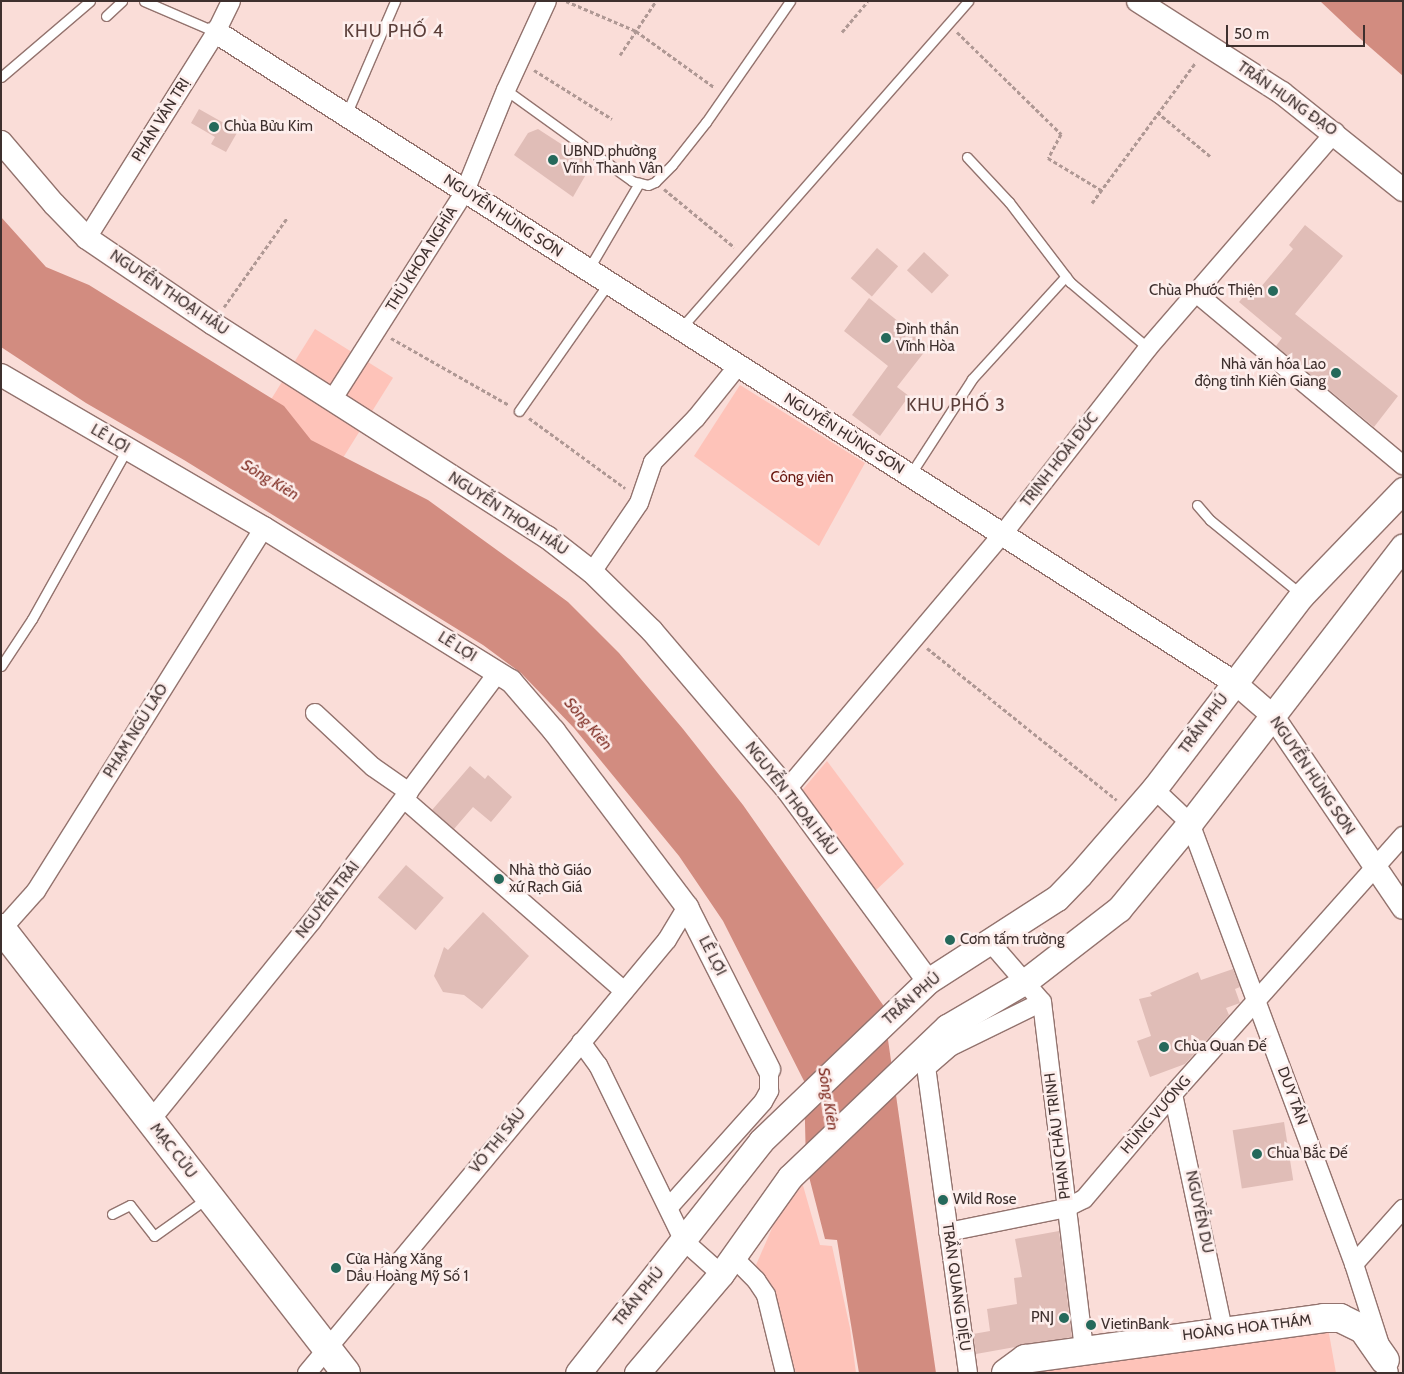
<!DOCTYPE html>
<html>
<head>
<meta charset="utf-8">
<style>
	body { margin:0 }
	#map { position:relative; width:1404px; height:1374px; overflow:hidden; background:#faddd8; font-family:Cabin,sans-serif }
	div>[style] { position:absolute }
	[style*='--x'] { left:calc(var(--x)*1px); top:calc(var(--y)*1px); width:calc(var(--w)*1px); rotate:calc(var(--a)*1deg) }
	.green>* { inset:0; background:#fec3b9; transform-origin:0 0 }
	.water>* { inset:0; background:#d28c80 }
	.building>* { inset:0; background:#e0bdb7; transform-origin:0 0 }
	.path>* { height:3px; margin-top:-1.5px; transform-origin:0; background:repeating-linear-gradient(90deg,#af9894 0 4px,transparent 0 6.5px) }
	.roads { filter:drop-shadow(1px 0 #93736e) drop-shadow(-1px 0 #93736e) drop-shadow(0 1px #93736e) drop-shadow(0 -1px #93736e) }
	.service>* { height:9px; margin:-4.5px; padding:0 4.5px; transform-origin:4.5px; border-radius:4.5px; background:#fff }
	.minor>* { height:18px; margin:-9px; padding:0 9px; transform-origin:9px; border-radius:9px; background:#fff }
	.tertiary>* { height:22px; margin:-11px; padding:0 11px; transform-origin:11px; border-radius:11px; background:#fff }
	.secondary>* { height:25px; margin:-12.5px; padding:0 12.5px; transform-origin:12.5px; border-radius:12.5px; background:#fff }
	.primary>* { height:28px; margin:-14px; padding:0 14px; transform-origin:14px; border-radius:14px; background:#fff }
	.dots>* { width:14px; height:14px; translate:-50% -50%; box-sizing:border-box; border:2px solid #fdeeec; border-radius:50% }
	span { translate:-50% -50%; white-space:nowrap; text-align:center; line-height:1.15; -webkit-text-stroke:5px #fdeeec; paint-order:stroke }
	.street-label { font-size:15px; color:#3e302e }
	.poi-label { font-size:15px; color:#3e302e }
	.left { translate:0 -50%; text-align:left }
	.right { translate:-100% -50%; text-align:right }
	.park-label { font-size:15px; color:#68150d }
	.water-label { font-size:16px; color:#7e2b21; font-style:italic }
	.quarter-label { font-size:18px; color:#5a3e39; letter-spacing:1px }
	.frame { position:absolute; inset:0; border:2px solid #3e302e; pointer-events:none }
	.scale { position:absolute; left:1226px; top:25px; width:139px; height:22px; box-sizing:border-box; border:2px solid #3e302e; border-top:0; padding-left:6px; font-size:15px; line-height:18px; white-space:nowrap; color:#3e302e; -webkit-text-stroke:4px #fdeeec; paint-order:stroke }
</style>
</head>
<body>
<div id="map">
	<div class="green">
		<i style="left:315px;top:329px;width:92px;height:109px;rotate:32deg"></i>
		<i style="clip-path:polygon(740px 385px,865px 463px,819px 546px,694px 456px)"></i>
		<i style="clip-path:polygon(827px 761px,904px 864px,875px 891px,799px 794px)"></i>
		<i style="clip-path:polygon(802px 1182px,820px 1245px,832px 1246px,850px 1328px,856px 1373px,796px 1373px,777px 1308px,756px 1265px,786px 1196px)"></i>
		<i style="clip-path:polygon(1328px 1328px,1336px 1373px,1018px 1373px)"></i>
	</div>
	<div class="water">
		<i style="clip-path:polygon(1320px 1px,1403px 1px,1403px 76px,1356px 35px)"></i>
		<i style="clip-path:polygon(1px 217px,46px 267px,89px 285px,284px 406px,311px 440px,428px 500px,541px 582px,568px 602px,619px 653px,683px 729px,743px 805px,883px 1005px,936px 1373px,859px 1373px,837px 1240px,825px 1239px,806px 1165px,804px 1081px,723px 921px,679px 856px,574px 728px,521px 673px,483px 645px,184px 460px,86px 403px,1px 347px)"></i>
	</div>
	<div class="building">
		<i style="clip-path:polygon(199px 109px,238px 131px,226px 152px,211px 144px,215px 137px,191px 123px)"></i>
		<i style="clip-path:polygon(538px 129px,592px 164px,573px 197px,514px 155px,528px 133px)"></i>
		<i style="clip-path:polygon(1305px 225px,1343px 256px,1295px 314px,1398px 396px,1374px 427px,1276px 346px,1282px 338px,1239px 302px,1255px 283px,1260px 288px,1293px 249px,1289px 245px)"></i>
		<i style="left:877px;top:248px;width:28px;height:40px;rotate:41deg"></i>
		<i style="left:924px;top:252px;width:34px;height:25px;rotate:43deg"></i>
		<i style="clip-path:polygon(869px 298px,929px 346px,897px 387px,909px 396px,880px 436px,852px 415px,888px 366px,844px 331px)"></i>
		<i style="clip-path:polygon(470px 766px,485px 779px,488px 775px,512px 797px,491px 822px,473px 807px,454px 829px,432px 810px)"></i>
		<i style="left:406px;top:865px;width:50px;height:43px;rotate:41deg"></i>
		<i style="clip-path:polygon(483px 912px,529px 956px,482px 1009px,464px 995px,443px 992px,434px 976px,444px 947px,448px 950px)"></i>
		<i style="clip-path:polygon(1233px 969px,1240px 987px,1235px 989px,1240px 1003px,1226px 1008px,1229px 1015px,1185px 1064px,1150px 1077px,1137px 1041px,1151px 1036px,1139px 999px,1152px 996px,1150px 993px,1198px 972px,1201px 980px)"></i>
		<i style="left:1284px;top:1122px;width:59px;height:52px;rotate:81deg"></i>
		<i style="clip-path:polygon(1059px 1231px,1072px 1337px,976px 1354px,973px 1334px,990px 1331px,987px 1309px,1017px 1304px,1014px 1278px,1022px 1277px,1015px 1239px)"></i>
	</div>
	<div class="path">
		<i style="--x:566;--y:1;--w:76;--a:23.2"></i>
		<i style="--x:636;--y:31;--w:96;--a:35.7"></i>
		<i style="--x:842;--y:32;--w:40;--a:-50"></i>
		<i style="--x:957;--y:32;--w:146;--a:44.4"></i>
		<i style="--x:1061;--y:134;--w:27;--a:118"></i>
		<i style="--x:1048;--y:158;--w:62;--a:31.1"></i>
		<i style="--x:620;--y:55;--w:65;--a:-56.3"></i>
		<i style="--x:534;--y:70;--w:92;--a:32.1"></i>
		<i style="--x:1157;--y:112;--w:69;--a:39.7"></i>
		<i style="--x:664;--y:189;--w:91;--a:39.6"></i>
		<i style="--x:1092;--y:203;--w:175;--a:-53.6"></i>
		<i style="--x:224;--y:307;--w:109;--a:-54.7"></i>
		<i style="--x:391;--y:338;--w:136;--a:29.6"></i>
		<i style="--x:529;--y:418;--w:119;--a:36.1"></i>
		<i style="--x:927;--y:648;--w:243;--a:38.7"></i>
	</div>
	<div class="roads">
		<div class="service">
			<i style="--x:144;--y:1;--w:78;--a:23.3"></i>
			<i style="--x:106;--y:16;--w:22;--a:-43"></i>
			<i style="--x:1;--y:77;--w:117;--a:-40.5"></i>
			<i style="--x:506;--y:90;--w:155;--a:35.8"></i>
			<i style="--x:632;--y:181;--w:16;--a:14"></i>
			<i style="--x:648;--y:185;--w:8;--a:-23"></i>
			<i style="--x:655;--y:182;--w:24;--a:-45"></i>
			<i style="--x:672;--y:165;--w:55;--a:-51.7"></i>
			<i style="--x:706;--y:122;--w:147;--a:-55.2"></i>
			<i style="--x:346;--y:115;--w:124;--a:-66.7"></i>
			<i style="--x:967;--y:157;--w:62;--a:47"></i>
			<i style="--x:1009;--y:202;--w:101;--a:52.7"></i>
			<i style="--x:1070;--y:282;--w:102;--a:40.2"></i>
			<i style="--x:588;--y:270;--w:101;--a:-59.6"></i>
			<i style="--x:681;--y:328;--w:435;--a:-48.7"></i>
			<i style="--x:519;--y:411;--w:155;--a:-55"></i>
			<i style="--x:910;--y:475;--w:114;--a:-57.1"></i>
			<i style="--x:972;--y:379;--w:139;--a:-47.6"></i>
			<i style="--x:1197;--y:505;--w:20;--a:49"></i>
			<i style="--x:1210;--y:520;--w:119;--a:39.2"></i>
			<i style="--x:1;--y:666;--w:56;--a:-56.6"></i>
			<i style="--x:32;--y:619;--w:195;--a:-60.8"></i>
			<i style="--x:112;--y:1214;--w:20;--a:-27"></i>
			<i style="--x:130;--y:1205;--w:39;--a:52"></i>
			<i style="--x:154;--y:1236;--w:64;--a:-35.4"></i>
		</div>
		<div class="minor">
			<i style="--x:87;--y:238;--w:243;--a:-57.9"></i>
			<i style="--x:216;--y:32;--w:34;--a:-64"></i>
			<i style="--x:1195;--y:292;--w:271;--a:39.8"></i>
			<i style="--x:332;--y:400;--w:248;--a:-57.5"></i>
			<i style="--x:465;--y:191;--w:109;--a:-67.9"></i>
			<i style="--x:506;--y:90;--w:98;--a:-65.3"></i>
			<i style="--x:592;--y:572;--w:83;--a:-55.7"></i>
			<i style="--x:639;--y:503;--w:43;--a:-71.1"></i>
			<i style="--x:653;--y:462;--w:62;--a:-45.7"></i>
			<i style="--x:696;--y:418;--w:65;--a:-51.2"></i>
			<i style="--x:315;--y:713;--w:79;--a:43"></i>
			<i style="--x:373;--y:767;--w:44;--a:34.8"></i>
			<i style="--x:787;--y:789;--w:333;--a:-49.8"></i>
			<i style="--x:1002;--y:535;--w:237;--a:-52"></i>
			<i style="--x:1148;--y:348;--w:286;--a:-49.1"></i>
			<i style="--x:1154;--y:789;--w:50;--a:43.4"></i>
			<i style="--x:1190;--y:823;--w:471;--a:69.6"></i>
			<i style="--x:1354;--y:1264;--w:114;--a:72.2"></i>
			<i style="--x:404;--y:799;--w:292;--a:41.1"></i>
			<i style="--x:2;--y:929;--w:51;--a:-48.2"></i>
			<i style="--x:36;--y:891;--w:429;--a:-57.9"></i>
			<i style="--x:990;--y:942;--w:79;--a:49.1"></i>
			<i style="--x:1042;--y:1002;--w:351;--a:83.1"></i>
			<i style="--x:581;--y:1042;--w:29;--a:54"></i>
			<i style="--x:598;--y:1065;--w:196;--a:64"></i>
			<i style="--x:684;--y:1241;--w:50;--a:41.7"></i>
			<i style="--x:1173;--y:1094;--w:241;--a:78"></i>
			<i style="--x:150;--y:1121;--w:257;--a:-51"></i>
			<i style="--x:312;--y:921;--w:311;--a:-53.2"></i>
			<i style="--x:669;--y:1207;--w:141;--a:-48.2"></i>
			<i style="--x:763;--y:1102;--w:13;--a:-61"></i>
			<i style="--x:769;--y:1091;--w:22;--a:-90"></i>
			<i style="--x:948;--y:1232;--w:120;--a:-11.5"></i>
			<i style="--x:1066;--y:1208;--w:20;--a:-27"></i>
			<i style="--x:1084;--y:1199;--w:138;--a:-49.7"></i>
			<i style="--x:1173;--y:1094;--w:346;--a:-48.3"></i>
			<i style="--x:733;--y:1257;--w:33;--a:45"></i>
			<i style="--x:756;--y:1280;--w:18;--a:56"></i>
			<i style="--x:766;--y:1295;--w:80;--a:76.3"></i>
			<i style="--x:1354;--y:1264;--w:74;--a:-48.3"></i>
			<i style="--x:307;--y:1373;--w:563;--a:-50.26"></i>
			<i style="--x:667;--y:940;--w:39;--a:-59"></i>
			<i style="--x:968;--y:1373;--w:308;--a:-97.8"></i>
			<i style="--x:926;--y:1068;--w:32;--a:-41"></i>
			<i style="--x:950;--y:1047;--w:102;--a:-26.1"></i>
		</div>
		<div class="tertiary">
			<i style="--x:1138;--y:1;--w:171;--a:32.6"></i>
			<i style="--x:1282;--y:93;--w:155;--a:38.7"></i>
			<i style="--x:216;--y:32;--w:1209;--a:32.57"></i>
			<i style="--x:1235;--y:683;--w:49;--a:40.9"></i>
			<i style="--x:1272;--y:715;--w:233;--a:55.8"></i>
			<i style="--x:1;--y:142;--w:82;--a:49.5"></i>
			<i style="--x:54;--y:204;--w:47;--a:45.9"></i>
			<i style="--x:87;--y:238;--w:151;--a:34.2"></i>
			<i style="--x:212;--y:323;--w:398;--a:32.6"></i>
			<i style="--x:547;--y:537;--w:57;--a:37.9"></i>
			<i style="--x:592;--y:572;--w:84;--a:44.5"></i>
			<i style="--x:652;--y:631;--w:208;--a:49.5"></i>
			<i style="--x:787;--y:789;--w:238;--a:53.7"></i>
			<i style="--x:1;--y:375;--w:304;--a:30.2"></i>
			<i style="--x:264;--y:528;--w:291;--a:31.8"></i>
			<i style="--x:511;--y:681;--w:66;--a:49.3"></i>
			<i style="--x:554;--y:731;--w:221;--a:52.9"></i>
			<i style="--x:687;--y:907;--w:182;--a:63.2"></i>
		</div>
		<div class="secondary">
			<i style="--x:578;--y:1373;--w:295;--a:-51.7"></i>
			<i style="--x:761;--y:1141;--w:231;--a:-43.8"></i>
			<i style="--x:928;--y:981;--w:153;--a:-32.8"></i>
			<i style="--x:1057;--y:898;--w:33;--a:-46"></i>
			<i style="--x:1080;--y:874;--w:113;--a:-49"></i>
			<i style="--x:1154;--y:789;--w:244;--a:-52.7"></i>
			<i style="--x:1302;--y:595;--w:146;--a:-46.1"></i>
			<i style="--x:637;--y:1373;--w:130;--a:-49.7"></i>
			<i style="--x:721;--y:1274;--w:119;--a:-54.6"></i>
			<i style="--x:790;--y:1177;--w:217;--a:-43.7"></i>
			<i style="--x:947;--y:1027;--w:93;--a:-30.4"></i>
			<i style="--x:1027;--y:980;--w:116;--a:-37.7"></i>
			<i style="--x:1119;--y:909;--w:112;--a:-50.5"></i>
			<i style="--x:1190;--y:823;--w:349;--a:-52.4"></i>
		</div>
		<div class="primary">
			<i style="--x:1;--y:928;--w:563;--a:52.21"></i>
			<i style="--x:1006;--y:1373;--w:24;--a:-36"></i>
			<i style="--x:1025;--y:1359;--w:302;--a:-7.8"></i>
			<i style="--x:1324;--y:1318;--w:16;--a:0"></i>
			<i style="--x:1340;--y:1318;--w:25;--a:26"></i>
			<i style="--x:1363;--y:1329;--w:38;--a:55"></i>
		</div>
	</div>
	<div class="dots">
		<i style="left:214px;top:127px;background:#25695b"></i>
		<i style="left:553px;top:160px;background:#25695b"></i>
		<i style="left:1273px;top:291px;background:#25695b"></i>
		<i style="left:886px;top:338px;background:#25695b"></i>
		<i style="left:1336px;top:373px;background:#25695b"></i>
		<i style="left:499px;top:879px;background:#25695b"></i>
		<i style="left:950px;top:940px;background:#25695b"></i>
		<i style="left:1164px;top:1047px;background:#25695b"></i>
		<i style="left:1257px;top:1154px;background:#25695b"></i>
		<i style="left:943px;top:1200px;background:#25695b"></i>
		<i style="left:336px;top:1268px;background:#25695b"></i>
		<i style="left:1064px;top:1318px;background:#25695b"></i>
		<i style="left:1091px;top:1325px;background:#25695b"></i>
	</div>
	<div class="street-label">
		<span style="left:1287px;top:99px;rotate:35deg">TRẦN HƯNG ĐẠO</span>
		<span style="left:161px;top:120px;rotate:-58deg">PHAN VĂN TRỊ</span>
		<span style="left:503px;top:216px;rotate:33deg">NGUYỄN HÙNG SƠN</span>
		<span style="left:422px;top:259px;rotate:-58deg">THỦ KHOA NGHĨA</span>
		<span style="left:169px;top:293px;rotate:34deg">NGUYỄN THOẠI HẦU</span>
		<span style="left:844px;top:434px;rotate:32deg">NGUYỄN HÙNG SƠN</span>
		<span style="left:110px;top:439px;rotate:30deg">LÊ LỢI</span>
		<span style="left:1060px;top:460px;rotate:-52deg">TRỊNH HOÀI ĐỨC</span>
		<span style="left:508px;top:514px;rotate:33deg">NGUYỄN THOẠI HẦU</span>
		<span style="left:457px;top:647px;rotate:32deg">LÊ LỢI</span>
		<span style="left:1204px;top:724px;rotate:-53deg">TRẦN PHÚ</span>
		<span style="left:136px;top:731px;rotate:-58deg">PHẠM NGŨ LÃO</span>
		<span style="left:1312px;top:776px;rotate:56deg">NGUYỄN HÙNG SƠN</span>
		<span style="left:791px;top:799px;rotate:52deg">NGUYỄN THOẠI HẦU</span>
		<span style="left:328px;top:900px;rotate:-52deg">NGUYỄN TRÃI</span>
		<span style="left:712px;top:956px;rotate:63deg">LÊ LỢI</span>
		<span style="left:912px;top:999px;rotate:-41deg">TRẦN PHÚ</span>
		<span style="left:1292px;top:1096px;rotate:70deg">DUY TÂN</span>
		<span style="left:1156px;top:1115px;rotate:-49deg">HÙNG VƯƠNG</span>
		<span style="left:1058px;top:1136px;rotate:-97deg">PHAN CHÂU TRINH</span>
		<span style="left:498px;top:1141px;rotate:-51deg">VÕ THỊ SÁU</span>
		<span style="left:173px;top:1151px;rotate:52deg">MẠC CỬU</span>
		<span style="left:1199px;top:1212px;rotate:78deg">NGUYỄN DU</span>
		<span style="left:956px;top:1287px;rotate:82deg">TRẦN QUANG DIỆU</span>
		<span style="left:639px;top:1297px;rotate:-51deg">TRẦN PHÚ</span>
		<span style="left:1247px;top:1328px;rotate:-7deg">HOÀNG HOA THÁM</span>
	</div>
	<div class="poi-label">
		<span class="left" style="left:224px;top:127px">Chùa Bửu Kim</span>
		<span class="left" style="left:563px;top:160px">UBND phường<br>Vĩnh Thanh Vân</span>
		<span class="right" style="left:1263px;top:291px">Chùa Phước Thiện</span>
		<span class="left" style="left:896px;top:338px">Đình thần<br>Vĩnh Hòa</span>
		<span class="right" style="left:1326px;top:373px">Nhà văn hóa Lao<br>động tỉnh Kiên Giang</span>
		<span class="left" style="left:509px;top:879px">Nhà thờ Giáo<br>xứ Rạch Giá</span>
		<span class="left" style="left:960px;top:940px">Cơm tấm trường</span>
		<span class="left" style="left:1174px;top:1047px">Chùa Quan Đế</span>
		<span class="left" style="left:1267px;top:1154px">Chùa Bắc Đế</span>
		<span class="left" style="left:953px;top:1200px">Wild Rose</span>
		<span class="left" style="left:346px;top:1268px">Cửa Hàng Xăng<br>Dầu Hoàng Mỹ Số 1</span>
		<span class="right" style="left:1054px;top:1318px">PNJ</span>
		<span class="left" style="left:1101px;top:1325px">VietinBank</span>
	</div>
	<div class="park-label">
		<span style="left:802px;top:478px">Công viên</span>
	</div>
	<div class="water-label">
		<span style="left:270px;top:480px;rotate:31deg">Sông Kiên</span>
		<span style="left:588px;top:724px;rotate:49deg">Sông Kiên</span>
		<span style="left:828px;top:1099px;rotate:81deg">Sông Kiên</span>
	</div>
	<div class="quarter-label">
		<span style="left:394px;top:31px">KHU PHỐ 4</span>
		<span style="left:956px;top:405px">KHU PHỐ 3</span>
	</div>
	<div class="frame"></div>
	<div class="scale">50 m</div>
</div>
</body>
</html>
